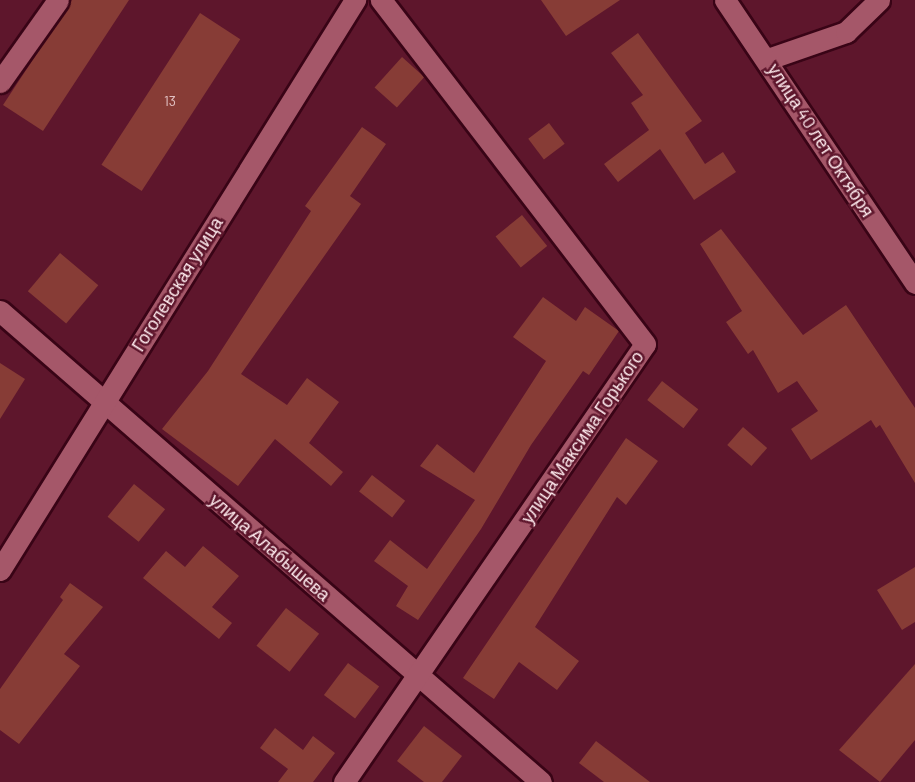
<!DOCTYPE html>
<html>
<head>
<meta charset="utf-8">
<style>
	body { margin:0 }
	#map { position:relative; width:915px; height:782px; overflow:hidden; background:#5e162c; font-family:Barlow,sans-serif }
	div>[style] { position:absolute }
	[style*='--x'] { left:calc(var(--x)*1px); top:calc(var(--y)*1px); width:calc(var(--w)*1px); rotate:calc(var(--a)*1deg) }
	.building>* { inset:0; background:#873c36; transform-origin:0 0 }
	.roads { filter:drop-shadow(2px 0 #390416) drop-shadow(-2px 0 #390416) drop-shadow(0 2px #390416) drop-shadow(0 -2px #390416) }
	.street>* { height:21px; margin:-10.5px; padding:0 10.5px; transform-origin:10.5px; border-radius:10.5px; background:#a55769 }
	.secondary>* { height:21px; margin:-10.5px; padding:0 10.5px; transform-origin:10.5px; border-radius:10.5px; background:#a55769 }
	span { translate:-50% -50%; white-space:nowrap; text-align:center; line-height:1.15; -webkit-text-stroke:5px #5e162c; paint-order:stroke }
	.number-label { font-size:14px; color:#e1c0c1 }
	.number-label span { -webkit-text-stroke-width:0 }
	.street-label { font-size:18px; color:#ffecef }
</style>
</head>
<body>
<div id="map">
	<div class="building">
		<i style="clip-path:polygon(129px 0,43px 131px,3px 105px,72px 0)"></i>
		<i style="clip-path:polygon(541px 0,620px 0,566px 36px)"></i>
		<i style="left:200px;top:13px;width:48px;height:181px;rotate:33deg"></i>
		<i style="clip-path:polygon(638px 33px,702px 121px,685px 133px,705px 164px,723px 152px,736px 172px,694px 200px,660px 149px,618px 182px,604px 164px,649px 130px,631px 103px,643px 95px,611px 53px)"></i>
		<i style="left:402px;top:57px;width:30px;height:41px;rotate:42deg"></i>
		<i style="left:549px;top:123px;width:26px;height:26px;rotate:53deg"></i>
		<i style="clip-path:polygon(362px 127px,386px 144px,350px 196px,361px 204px,241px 374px,287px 405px,307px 378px,339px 402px,309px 443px,343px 472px,331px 486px,275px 439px,238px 486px,162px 429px,208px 371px,311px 211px,305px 206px)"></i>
		<i style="left:522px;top:215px;width:40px;height:34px;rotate:51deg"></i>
		<i style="clip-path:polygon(721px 229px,803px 335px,846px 305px,915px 408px,915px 483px,880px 425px,876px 428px,871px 420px,811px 460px,791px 429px,818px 411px,797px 381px,778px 393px,753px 350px,748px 354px,726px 322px,742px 311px,700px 244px)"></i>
		<i style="left:60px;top:253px;width:50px;height:50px;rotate:40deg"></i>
		<i style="clip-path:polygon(543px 297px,576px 321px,585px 307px,619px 331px,589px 375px,583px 371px,531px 445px,481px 529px,418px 620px,396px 606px,408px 586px,374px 561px,390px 540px,427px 569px,475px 500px,420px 466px,437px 444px,474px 473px,546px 361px,513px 337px)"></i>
		<i style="clip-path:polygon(0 363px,25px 379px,0 419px)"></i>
		<i style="left:662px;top:381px;width:46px;height:24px;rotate:38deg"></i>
		<i style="left:743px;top:427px;width:32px;height:24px;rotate:41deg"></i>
		<i style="clip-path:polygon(626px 438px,658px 461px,626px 505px,617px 497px,535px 627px,579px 661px,557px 690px,519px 662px,494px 699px,463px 678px)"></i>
		<i style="left:372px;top:475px;width:42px;height:21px;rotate:38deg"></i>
		<i style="left:134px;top:484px;width:40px;height:42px;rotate:39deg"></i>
		<i style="clip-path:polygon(203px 546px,239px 576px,212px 607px,232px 623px,219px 639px,143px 578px,166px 551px,185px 567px)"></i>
		<i style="clip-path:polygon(915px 567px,915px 622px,902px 630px,877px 590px)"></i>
		<i style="clip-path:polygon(70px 583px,103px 607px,64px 654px,80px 666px,19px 744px,0 730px,0 689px,63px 600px,60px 597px)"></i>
		<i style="left:286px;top:608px;width:42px;height:48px;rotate:38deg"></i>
		<i style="left:348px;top:663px;width:39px;height:40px;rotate:37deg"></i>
		<i style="clip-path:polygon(915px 664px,915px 740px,880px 782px,839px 750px)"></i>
		<i style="clip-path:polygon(424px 726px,462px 756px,442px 782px,424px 782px,397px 761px)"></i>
		<i style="clip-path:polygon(275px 728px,303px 750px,313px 736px,335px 753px,313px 782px,278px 782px,288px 769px,260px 748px)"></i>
		<i style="clip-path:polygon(596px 741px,650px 782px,604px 782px,579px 763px)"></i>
	</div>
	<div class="roads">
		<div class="street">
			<i style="--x:768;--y:59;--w:83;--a:-19.1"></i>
			<i style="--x:846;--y:32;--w:46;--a:-44.1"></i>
			<i style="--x:0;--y:82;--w:100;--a:-54.7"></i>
			<i style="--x:0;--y:311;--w:717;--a:41.04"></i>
			<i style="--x:0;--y:570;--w:672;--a:-58.09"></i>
			<i style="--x:344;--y:782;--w:531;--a:-55.5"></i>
			<i style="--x:645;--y:344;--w:434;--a:-127.5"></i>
		</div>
		<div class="secondary">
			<i style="--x:725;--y:0;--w:341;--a:56.1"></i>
		</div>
	</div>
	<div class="number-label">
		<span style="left:170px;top:101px">13</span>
	</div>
	<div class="street-label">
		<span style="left:821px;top:140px;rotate:57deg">улица 40 лет Октября</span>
		<span style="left:177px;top:284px;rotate:-58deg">Гоголевская улица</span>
		<span style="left:582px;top:437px;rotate:-56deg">улица Максима Горького</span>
		<span style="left:270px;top:547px;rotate:41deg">улица Алабышева</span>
	</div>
</div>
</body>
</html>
